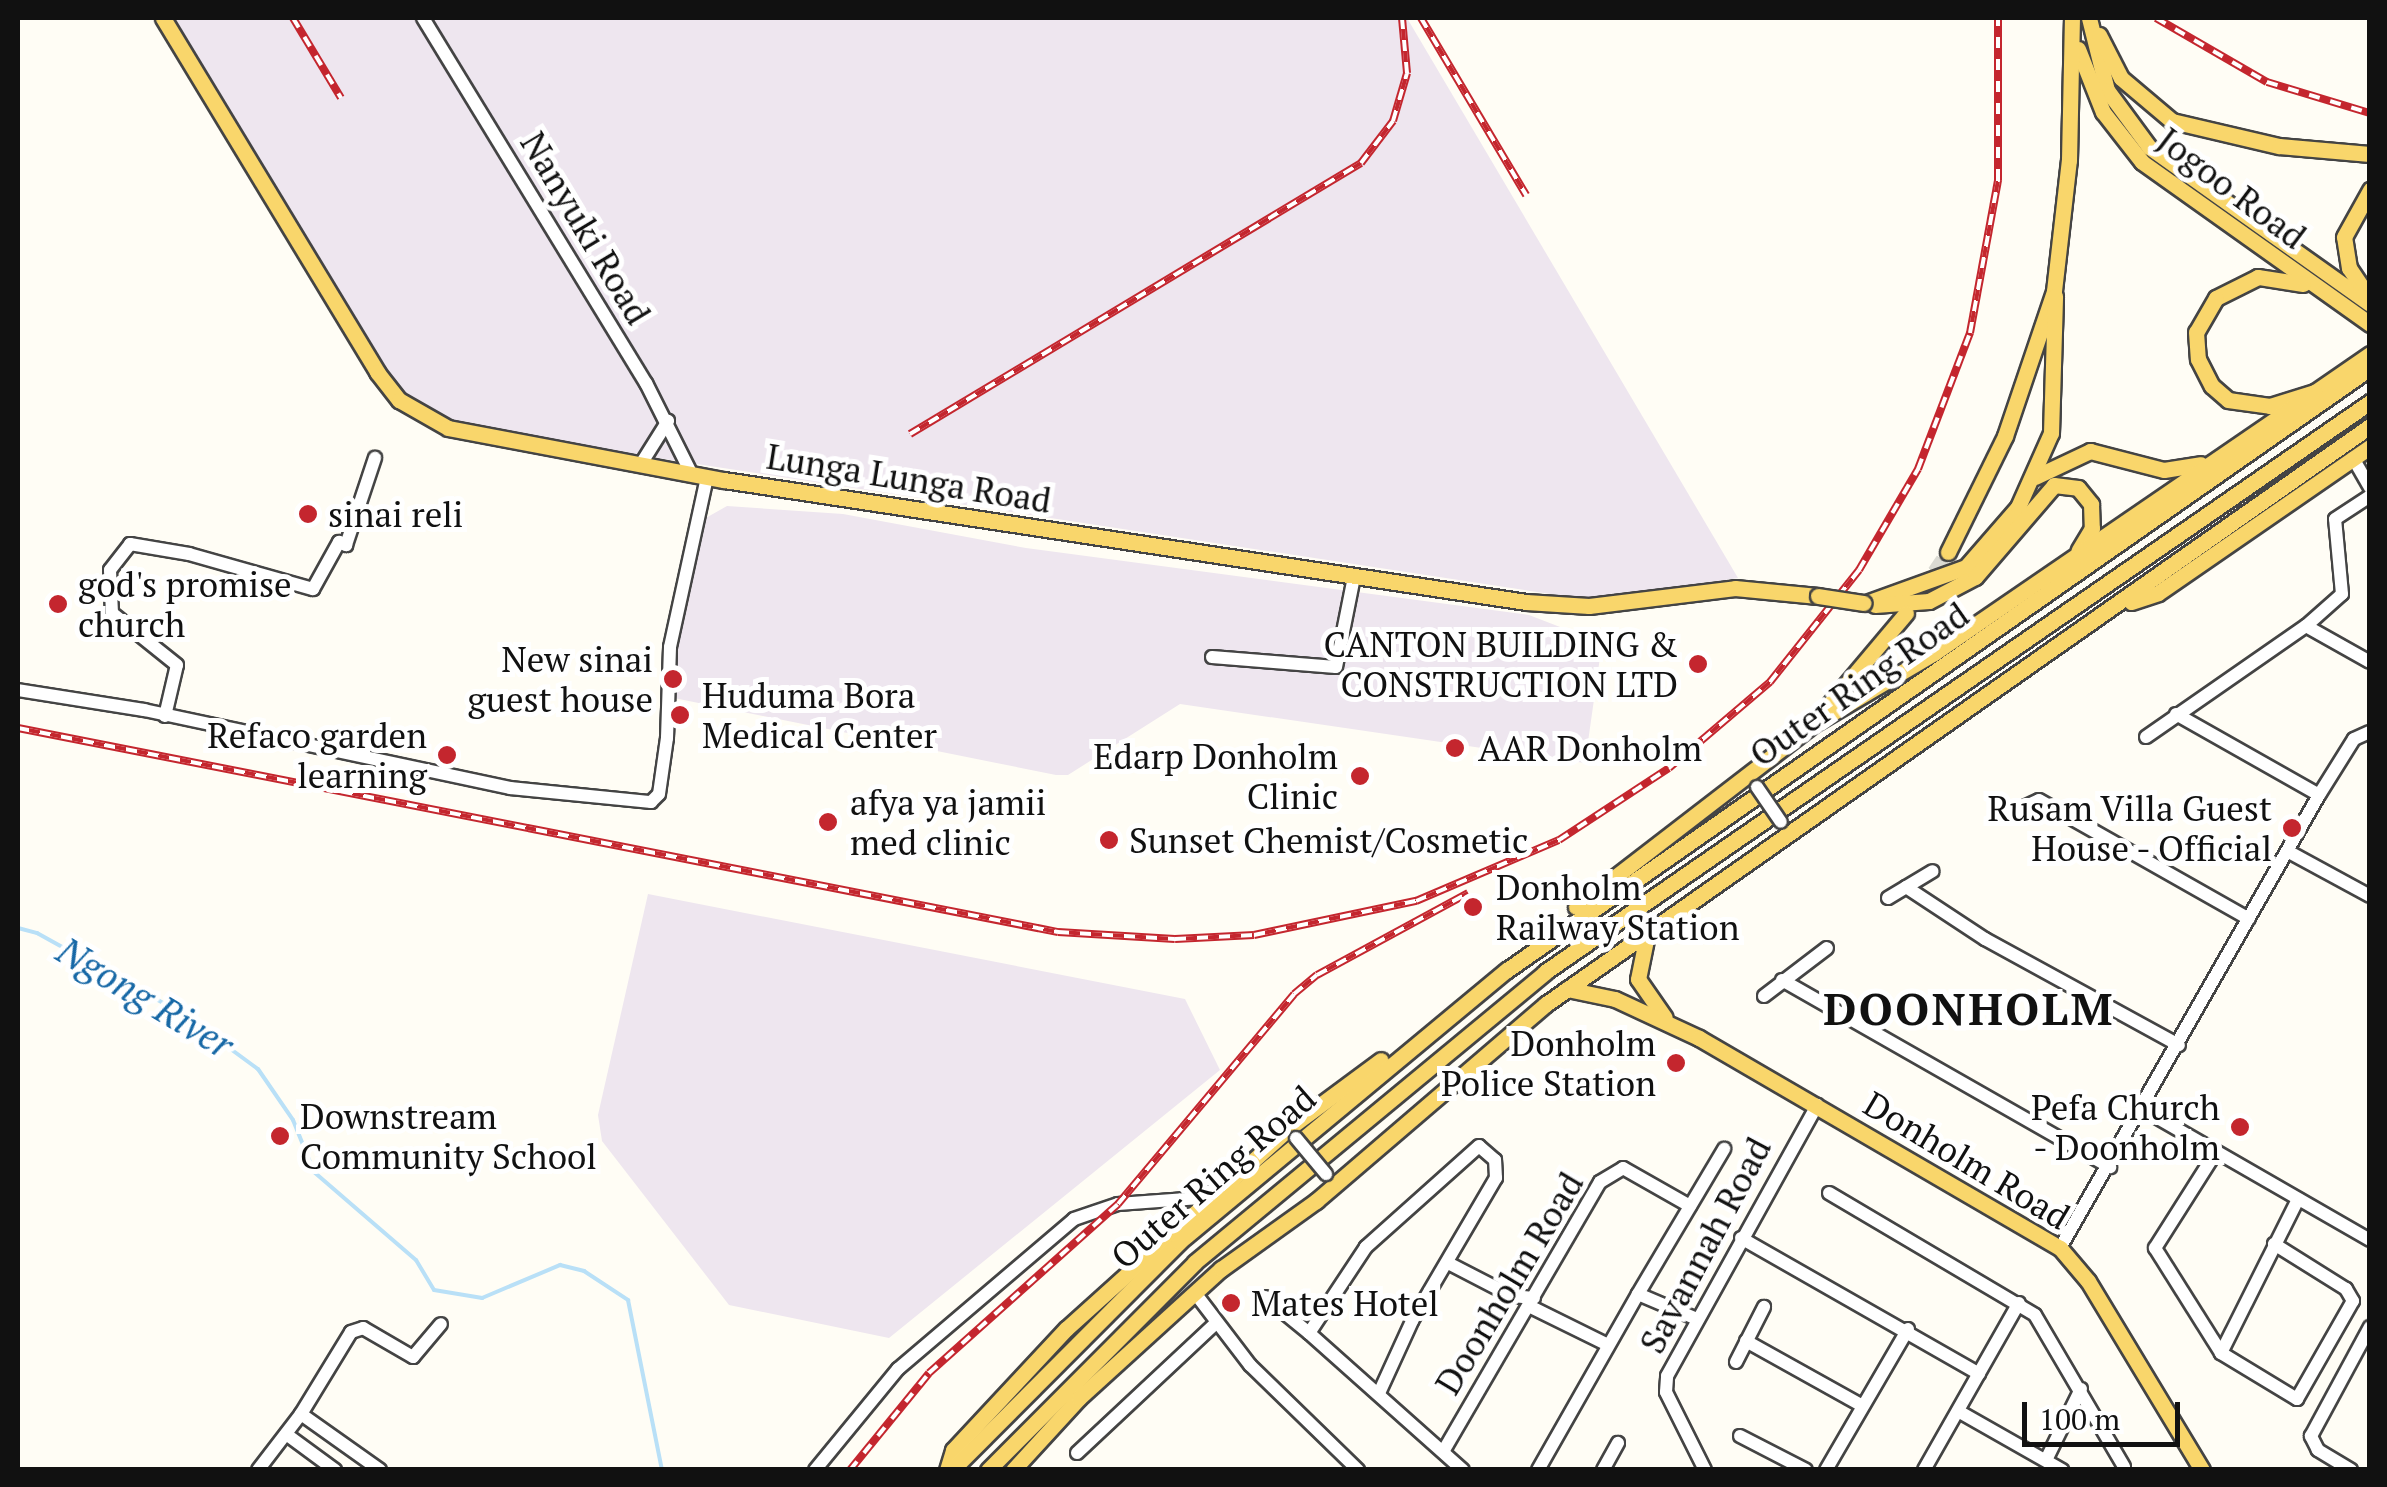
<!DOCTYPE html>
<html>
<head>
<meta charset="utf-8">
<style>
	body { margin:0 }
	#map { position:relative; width:2387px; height:1487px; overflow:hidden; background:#fffdf5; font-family:"PT Serif",serif }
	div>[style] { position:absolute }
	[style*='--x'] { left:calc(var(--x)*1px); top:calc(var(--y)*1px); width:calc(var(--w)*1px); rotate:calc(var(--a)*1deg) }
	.industrial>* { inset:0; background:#eee6ef }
	.stream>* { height:4px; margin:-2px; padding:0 2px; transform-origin:2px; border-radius:2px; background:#b9e0f7 }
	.major-tunnel>* { height:15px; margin-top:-7.5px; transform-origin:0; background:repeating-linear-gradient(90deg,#dbdad3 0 15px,transparent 0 23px) }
	.roads { filter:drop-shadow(2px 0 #444) drop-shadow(-2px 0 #444) drop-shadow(0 2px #444) drop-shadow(0 -2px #444) }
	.minor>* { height:12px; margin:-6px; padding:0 6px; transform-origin:6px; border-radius:6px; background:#fff }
	.major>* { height:15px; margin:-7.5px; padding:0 7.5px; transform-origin:7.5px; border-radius:7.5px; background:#f9d66b }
	.rail>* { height:8px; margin-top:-4px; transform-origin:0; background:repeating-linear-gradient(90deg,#fff 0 11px,#c4262e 0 22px); box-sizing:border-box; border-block:2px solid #c4262e }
	.bridges { filter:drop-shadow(2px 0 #444) drop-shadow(-2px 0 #444) drop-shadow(0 2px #444) drop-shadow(0 -2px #444) }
	.minor-bridge>* { height:12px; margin:-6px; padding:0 6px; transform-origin:6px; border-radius:6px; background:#fff }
	.major-bridge>* { height:15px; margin:-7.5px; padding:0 7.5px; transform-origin:7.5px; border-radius:7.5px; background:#f9d66b }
	.dots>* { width:28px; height:28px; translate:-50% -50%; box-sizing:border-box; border:5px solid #fff; border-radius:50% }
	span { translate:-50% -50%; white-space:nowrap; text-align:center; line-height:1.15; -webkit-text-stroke:10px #fff; paint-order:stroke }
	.street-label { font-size:35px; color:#111 }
	.poi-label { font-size:35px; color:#111 }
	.left { translate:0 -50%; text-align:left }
	.right { translate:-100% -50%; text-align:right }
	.water-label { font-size:38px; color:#1768a6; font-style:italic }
	.district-label { font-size:45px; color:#111; font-weight:700; letter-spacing:2.5px }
	.frame { position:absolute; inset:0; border:20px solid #111; pointer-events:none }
	.scale { position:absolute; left:2022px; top:1402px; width:158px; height:45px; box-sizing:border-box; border:5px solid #111; border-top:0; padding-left:12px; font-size:30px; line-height:35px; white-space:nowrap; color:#111; -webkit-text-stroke:8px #fff; paint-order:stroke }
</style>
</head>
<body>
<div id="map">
	<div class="industrial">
		<i style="clip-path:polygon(173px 18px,1407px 18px,1738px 578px,1596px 601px,473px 430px,412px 402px,366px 344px)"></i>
		<i style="clip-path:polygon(727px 506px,843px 514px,1026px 548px,1529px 615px,1586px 637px,1603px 636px,1585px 763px,1180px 704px,1068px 775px,1056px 775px,669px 697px,694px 554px,704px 519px)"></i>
		<i style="clip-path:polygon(648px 894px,1185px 999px,1220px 1070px,889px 1338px,729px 1305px,602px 1141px,598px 1115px)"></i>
	</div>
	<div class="stream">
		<i style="--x:18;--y:928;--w:20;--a:15"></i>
		<i style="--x:37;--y:933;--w:167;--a:29"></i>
		<i style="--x:183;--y:1014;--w:93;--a:36.3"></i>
		<i style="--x:258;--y:1069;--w:62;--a:55.5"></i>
		<i style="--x:293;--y:1120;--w:56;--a:68"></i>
		<i style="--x:314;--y:1172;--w:135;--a:40.8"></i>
		<i style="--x:416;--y:1260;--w:35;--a:59"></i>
		<i style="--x:434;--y:1290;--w:49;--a:9.5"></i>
		<i style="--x:482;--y:1298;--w:85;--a:-22.9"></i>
		<i style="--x:560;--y:1265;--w:25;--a:14"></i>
		<i style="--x:584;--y:1271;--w:53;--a:33.4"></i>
		<i style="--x:628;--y:1300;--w:173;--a:78.7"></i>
	</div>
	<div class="major-tunnel">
		<i style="--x:1909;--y:610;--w:70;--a:-56.1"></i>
	</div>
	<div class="roads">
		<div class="minor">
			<i style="--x:423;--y:18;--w:428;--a:58.6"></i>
			<i style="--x:646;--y:383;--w:101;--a:63.4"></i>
			<i style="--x:2353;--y:458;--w:34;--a:60"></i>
			<i style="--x:641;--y:464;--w:51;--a:-57.9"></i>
			<i style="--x:2306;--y:626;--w:48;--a:-41.6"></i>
			<i style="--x:2342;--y:594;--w:75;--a:-95.3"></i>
			<i style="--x:2335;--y:519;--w:42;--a:-33.3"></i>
			<i style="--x:1212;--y:657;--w:124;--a:4.6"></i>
			<i style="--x:1336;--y:667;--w:92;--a:-78.7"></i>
			<i style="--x:18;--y:690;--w:128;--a:9"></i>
			<i style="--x:144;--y:710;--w:374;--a:12"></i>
			<i style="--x:510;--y:788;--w:142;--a:5.7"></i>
			<i style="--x:651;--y:802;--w:11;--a:-45"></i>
			<i style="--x:659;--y:794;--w:57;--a:-81.9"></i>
			<i style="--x:667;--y:738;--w:91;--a:-88.1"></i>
			<i style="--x:670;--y:647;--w:174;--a:-77.7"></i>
			<i style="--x:2176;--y:714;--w:164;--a:29.5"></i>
			<i style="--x:165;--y:716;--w:52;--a:-76.8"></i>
			<i style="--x:177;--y:665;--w:83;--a:-141.3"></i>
			<i style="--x:112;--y:613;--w:43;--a:-92.7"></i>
			<i style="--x:110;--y:570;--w:33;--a:-52"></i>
			<i style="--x:130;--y:544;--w:60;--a:9.6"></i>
			<i style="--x:189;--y:554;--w:129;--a:15.8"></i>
			<i style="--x:313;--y:589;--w:54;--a:-61"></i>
			<i style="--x:339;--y:542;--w:8;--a:23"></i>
			<i style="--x:346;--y:545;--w:92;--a:-71.6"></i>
			<i style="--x:2146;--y:737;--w:195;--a:-34.8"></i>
			<i style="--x:2306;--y:626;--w:73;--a:29.4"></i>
			<i style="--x:2007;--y:815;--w:35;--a:-25"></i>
			<i style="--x:2039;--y:800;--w:241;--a:29.5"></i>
			<i style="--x:2289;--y:852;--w:92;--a:28.5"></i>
			<i style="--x:1906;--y:887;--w:95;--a:33.4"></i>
			<i style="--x:1985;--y:939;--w:221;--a:28.7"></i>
			<i style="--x:1888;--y:898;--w:52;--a:-31"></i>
			<i style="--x:1782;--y:980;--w:378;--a:29.7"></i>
			<i style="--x:1764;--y:996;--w:79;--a:-37.3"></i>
			<i style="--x:2144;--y:1110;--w:261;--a:29.9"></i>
			<i style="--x:2216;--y:1152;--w:114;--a:122.4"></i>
			<i style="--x:2155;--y:1248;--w:124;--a:57.8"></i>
			<i style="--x:2221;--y:1353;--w:89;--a:31.2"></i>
			<i style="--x:2297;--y:1399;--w:113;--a:-60.3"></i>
			<i style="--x:2353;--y:1301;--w:14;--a:-120"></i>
			<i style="--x:2346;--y:1289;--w:85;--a:-148"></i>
			<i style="--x:1829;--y:1193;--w:239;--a:30.6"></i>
			<i style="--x:2035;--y:1315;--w:176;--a:59.6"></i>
			<i style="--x:1741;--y:1238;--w:274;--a:29.7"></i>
			<i style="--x:2060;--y:1248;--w:522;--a:-60.24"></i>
			<i style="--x:2319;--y:795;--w:66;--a:-58"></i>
			<i style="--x:2354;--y:739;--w:17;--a:-24"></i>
			<i style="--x:1450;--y:1264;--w:70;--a:27.3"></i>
			<i style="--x:1512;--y:1296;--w:22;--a:5"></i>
			<i style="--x:1195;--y:1293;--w:91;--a:52.6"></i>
			<i style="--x:1250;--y:1365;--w:151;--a:44.2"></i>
			<i style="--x:1638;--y:1294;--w:169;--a:-59.3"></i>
			<i style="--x:1265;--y:1297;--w:57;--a:39.3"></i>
			<i style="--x:1531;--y:1307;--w:84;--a:26.3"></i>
			<i style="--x:1746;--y:1341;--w:132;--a:29.1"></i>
			<i style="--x:2221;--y:1353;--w:172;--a:-63.4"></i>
			<i style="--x:1736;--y:1362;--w:62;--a:-63"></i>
			<i style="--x:1380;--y:1391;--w:77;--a:-65.4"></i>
			<i style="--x:1412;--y:1321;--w:166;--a:-59.6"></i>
			<i style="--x:1496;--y:1178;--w:18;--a:-93"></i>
			<i style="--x:1495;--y:1160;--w:21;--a:-139"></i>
			<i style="--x:1479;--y:1146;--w:152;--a:138.2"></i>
			<i style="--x:1366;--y:1247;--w:103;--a:123.5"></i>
			<i style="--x:1309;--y:1333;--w:206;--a:41.7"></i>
			<i style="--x:1958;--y:1411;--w:120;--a:29.6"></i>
			<i style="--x:286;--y:1434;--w:61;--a:36.3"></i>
			<i style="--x:1740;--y:1436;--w:74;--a:27.3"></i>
			<i style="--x:1444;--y:1450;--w:310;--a:-59.8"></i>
			<i style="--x:1600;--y:1182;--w:27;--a:-31"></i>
			<i style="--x:1623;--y:1168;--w:77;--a:29.6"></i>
			<i style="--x:1077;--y:1453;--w:189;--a:-43.1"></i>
			<i style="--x:2047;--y:1458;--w:77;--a:-63.8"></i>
			<i style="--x:258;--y:1470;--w:71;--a:-52.5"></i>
			<i style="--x:380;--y:1470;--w:97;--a:-144.7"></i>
			<i style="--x:301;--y:1414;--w:96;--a:-58.6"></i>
			<i style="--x:351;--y:1332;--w:13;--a:-18"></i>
			<i style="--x:363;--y:1328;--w:58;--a:30.1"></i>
			<i style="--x:413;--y:1357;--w:43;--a:-49.7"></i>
			<i style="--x:815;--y:1470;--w:131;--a:-50.6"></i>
			<i style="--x:898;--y:1369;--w:231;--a:-40.4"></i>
			<i style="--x:1074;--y:1219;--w:46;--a:-18.8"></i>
			<i style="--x:1118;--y:1204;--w:82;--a:-4.2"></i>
			<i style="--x:1200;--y:1198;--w:17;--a:-28"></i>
			<i style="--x:1538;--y:1470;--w:202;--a:-60.4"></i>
			<i style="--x:1638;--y:1294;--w:64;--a:23"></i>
			<i style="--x:1603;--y:1470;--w:31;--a:-61"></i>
			<i style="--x:1705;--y:1470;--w:87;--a:-116.6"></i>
			<i style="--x:1666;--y:1392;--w:16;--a:-86"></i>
			<i style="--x:1667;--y:1376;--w:310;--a:-61"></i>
			<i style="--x:1826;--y:1470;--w:163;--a:-59.8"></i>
			<i style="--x:1924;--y:1470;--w:192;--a:-60.4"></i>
			<i style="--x:2351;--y:1470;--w:39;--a:-149"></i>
			<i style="--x:2318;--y:1450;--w:16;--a:-117"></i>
			<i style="--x:2311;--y:1436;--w:124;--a:-61.6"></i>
		</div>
		<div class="major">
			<i style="--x:163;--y:18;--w:414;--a:58.8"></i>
			<i style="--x:377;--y:372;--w:36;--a:52"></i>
			<i style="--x:399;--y:400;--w:56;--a:29.7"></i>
			<i style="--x:448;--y:428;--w:281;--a:10.7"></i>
			<i style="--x:724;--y:480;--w:811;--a:8.65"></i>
			<i style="--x:1526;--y:602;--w:63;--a:3.6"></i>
			<i style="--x:1589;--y:606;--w:147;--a:-7"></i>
			<i style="--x:1735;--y:588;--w:83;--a:5.5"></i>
			<i style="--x:2089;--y:18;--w:74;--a:76"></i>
			<i style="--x:2107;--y:90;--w:71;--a:53.6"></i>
			<i style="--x:2149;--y:147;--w:271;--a:35.4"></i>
			<i style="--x:2099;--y:35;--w:48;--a:62.9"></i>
			<i style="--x:2121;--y:78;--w:67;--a:40.1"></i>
			<i style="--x:2172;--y:121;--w:110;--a:13.2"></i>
			<i style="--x:2279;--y:146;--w:91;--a:5"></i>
			<i style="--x:2078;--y:49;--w:68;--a:68.4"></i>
			<i style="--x:2103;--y:112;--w:63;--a:52"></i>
			<i style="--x:2142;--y:162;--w:280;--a:35.4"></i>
			<i style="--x:2303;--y:284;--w:46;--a:-171.2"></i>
			<i style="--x:2258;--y:277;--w:47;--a:153.4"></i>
			<i style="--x:2216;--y:298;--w:39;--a:120"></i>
			<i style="--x:2196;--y:332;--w:27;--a:86"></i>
			<i style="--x:2198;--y:359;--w:30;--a:63"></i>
			<i style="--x:2212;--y:386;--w:21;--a:41"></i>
			<i style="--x:2228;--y:400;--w:42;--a:8.1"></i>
			<i style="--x:2270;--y:406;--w:47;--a:-17.3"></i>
			<i style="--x:2315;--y:392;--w:67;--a:-34.6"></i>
			<i style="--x:2368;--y:296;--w:34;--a:-124"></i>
			<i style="--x:2349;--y:268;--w:31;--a:-99"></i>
			<i style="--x:2344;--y:237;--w:54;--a:-61"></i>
			<i style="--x:2035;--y:477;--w:61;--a:-25.3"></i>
			<i style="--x:2090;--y:451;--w:76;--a:14.4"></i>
			<i style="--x:2164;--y:470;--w:37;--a:-9"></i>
			<i style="--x:1948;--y:552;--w:129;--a:-63.8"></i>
			<i style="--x:2005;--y:436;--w:153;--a:-71.3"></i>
			<i style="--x:2054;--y:291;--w:132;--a:-83.5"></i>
			<i style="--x:2069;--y:160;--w:142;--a:-88.8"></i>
			<i style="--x:2131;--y:602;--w:28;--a:-18"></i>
			<i style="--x:2158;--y:593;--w:257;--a:-34.6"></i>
			<i style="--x:1866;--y:603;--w:106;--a:-19.8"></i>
			<i style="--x:1966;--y:567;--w:79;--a:-49.1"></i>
			<i style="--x:2018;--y:507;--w:81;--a:-66"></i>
			<i style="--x:2051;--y:433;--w:137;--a:-88.3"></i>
			<i style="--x:1875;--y:605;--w:54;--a:-4.2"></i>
			<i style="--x:1929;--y:601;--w:52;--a:-27.6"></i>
			<i style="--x:1975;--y:577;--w:121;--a:-49.3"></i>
			<i style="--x:2054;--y:485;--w:24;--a:7"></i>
			<i style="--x:2078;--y:488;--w:21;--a:51"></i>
			<i style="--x:2091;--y:504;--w:24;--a:88"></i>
			<i style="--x:2092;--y:528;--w:26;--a:121"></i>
			<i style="--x:1821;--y:714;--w:132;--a:-49.9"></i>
			<i style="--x:1576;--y:907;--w:298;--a:-37.6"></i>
			<i style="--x:1812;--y:725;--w:142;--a:-30.5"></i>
			<i style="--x:1934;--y:653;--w:462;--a:-34.4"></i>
			<i style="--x:1648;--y:930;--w:50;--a:101.5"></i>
			<i style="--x:1638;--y:979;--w:47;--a:55.3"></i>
			<i style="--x:1567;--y:989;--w:49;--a:11.8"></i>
			<i style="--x:1615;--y:999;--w:93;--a:24.9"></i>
			<i style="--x:1699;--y:1038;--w:418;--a:30.2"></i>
			<i style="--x:2060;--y:1248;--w:43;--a:49.7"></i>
			<i style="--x:2088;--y:1281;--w:221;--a:58.9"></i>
			<i style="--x:947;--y:1470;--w:21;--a:-73"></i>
			<i style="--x:953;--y:1450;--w:166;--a:-47"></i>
			<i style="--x:1066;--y:1329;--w:300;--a:-42"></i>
			<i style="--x:1289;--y:1128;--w:114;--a:-36.5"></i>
			<i style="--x:952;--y:1470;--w:322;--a:-45.1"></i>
			<i style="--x:1179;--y:1242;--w:426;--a:-39.7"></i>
			<i style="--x:1507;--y:970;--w:1052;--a:-34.9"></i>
			<i style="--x:988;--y:1470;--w:293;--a:-45.1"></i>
			<i style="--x:1195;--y:1262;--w:455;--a:-39.6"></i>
			<i style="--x:1545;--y:972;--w:1003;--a:-34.64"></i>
			<i style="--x:1013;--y:1470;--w:98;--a:-47.5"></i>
			<i style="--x:1079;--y:1398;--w:192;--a:-42.3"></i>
			<i style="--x:1221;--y:1269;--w:117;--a:-35.6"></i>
			<i style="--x:1316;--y:1201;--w:303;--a:-40.6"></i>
			<i style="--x:1546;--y:1004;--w:1007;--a:-35.05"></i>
		</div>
	</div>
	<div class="rail">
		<i style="--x:293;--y:18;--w:93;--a:59"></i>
		<i style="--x:1421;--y:18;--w:206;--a:59.3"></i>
		<i style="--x:2156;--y:18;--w:128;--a:30"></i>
		<i style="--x:2267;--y:82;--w:108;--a:16.8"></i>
		<i style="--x:910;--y:434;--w:526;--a:-31"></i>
		<i style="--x:1361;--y:163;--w:53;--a:-52.7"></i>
		<i style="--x:1393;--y:121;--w:50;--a:-73.7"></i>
		<i style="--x:1407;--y:73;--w:55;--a:-95.2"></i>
		<i style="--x:18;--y:728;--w:1060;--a:11.1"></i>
		<i style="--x:1058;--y:932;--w:117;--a:3.4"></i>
		<i style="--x:1175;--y:939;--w:79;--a:-2.9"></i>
		<i style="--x:1254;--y:935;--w:166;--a:-11.9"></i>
		<i style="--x:1416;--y:901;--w:155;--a:-23.1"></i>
		<i style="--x:1559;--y:840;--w:131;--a:-33.2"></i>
		<i style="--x:1669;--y:768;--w:133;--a:-40.4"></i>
		<i style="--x:1770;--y:682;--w:143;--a:-51.5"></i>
		<i style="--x:1859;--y:570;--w:117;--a:-59.7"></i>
		<i style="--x:1918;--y:469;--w:146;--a:-69.1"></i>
		<i style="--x:1970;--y:333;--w:156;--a:-79.6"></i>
		<i style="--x:1998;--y:180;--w:162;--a:-90"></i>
		<i style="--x:850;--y:1470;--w:125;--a:-50.8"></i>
		<i style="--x:929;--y:1373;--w:254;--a:-41.8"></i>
		<i style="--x:1118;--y:1204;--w:274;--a:-50"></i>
		<i style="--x:1294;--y:994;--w:30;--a:-40"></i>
		<i style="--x:1317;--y:975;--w:172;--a:-28.5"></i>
	</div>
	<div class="bridges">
		<div class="minor-bridge">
			<i style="--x:1757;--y:787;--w:42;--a:55.6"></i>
			<i style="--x:1296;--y:1138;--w:47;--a:50.2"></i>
		</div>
		<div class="major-bridge">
			<i style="--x:1818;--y:596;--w:46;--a:8.8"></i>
		</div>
	</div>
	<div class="dots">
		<i style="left:308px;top:514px;background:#c4262e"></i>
		<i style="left:58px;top:604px;background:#c4262e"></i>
		<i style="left:1698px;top:664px;background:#c4262e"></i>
		<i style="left:673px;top:679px;background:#c4262e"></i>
		<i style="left:680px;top:715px;background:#c4262e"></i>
		<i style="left:1455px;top:748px;background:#c4262e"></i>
		<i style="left:447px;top:755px;background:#c4262e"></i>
		<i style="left:1360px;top:776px;background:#c4262e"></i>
		<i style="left:828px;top:822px;background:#c4262e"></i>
		<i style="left:2292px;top:828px;background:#c4262e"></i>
		<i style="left:1109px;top:840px;background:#c4262e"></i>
		<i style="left:1473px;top:907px;background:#c4262e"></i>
		<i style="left:1676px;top:1063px;background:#c4262e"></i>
		<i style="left:2240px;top:1127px;background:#c4262e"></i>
		<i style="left:280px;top:1136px;background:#c4262e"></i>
		<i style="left:1231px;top:1303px;background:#c4262e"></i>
	</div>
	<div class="street-label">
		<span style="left:2232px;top:188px;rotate:37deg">Jogoo Road</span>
		<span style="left:586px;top:228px;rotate:59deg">Nanyuki Road</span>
		<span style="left:909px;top:478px;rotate:9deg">Lunga Lunga Road</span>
		<span style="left:1859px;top:684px;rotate:-35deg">Outer Ring Road</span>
		<span style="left:1967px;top:1160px;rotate:31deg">Donholm Road</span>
		<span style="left:1213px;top:1177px;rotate:-41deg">Outer Ring Road</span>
		<span style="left:1705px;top:1245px;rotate:-62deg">Savannah Road</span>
		<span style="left:1509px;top:1283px;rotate:-59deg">Doonholm Road</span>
	</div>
	<div class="poi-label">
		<span class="left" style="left:328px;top:514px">sinai reli</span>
		<span class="left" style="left:78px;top:604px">god's promise<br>church</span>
		<span class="right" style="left:1678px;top:664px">CANTON BUILDING &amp;<br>CONSTRUCTION LTD</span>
		<span class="right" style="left:653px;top:679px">New sinai<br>guest house</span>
		<span class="left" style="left:702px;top:715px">Huduma Bora<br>Medical Center</span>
		<span class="right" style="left:427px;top:755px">Refaco garden<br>learning</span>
		<span class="left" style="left:1478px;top:748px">AAR Donholm</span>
		<span class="right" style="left:1338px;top:776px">Edarp Donholm<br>Clinic</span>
		<span class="left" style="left:850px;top:822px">afya ya jamii<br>med clinic</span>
		<span class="right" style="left:2272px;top:828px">Rusam Villa Guest<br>House - Official</span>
		<span class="left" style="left:1129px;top:840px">Sunset Chemist/Cosmetic</span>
		<span class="left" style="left:1496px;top:907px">Donholm<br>Railway Station</span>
		<span class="right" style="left:1656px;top:1063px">Donholm<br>Police Station</span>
		<span class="right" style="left:2220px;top:1127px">Pefa Church<br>- Doonholm</span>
		<span class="left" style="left:300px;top:1136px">Downstream<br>Community School</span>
		<span class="left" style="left:1251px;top:1303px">Mates Hotel</span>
	</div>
	<div class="water-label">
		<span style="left:145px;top:998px;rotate:31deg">Ngong River</span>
	</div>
	<div class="district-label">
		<span style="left:1969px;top:1009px">DOONHOLM</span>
	</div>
	<div class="frame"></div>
	<div class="scale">100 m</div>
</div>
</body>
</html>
